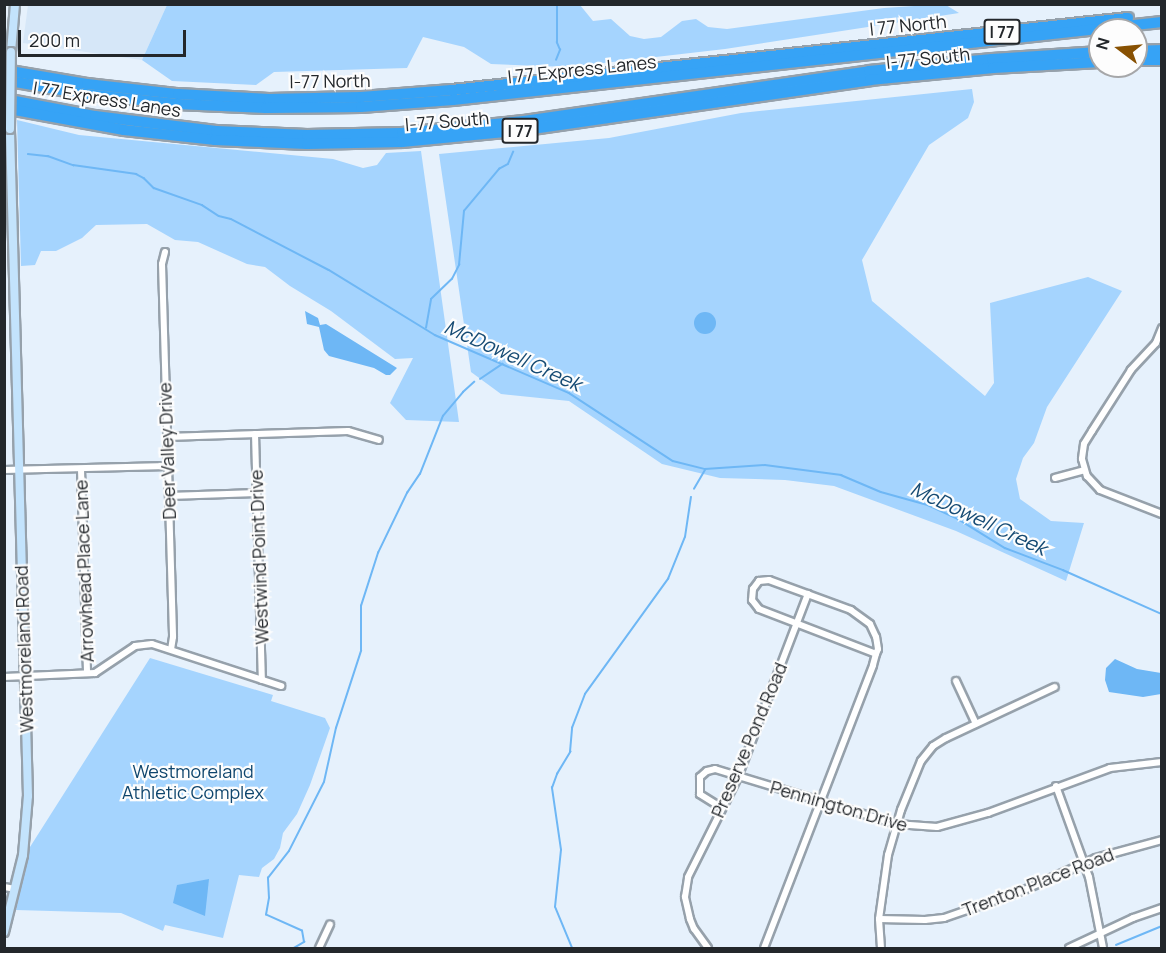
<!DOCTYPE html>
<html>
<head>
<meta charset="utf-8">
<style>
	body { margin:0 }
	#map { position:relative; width:1166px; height:953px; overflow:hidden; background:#e6f1fc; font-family:Manrope,sans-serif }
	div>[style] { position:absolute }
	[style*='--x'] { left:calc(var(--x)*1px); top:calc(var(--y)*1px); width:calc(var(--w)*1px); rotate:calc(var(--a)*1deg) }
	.built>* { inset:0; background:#d6e7f8 }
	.green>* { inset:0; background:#a5d4fe }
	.water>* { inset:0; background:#6eb7f5 }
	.round { border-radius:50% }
	.stream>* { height:1.5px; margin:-0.75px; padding:0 0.75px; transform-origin:0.75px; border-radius:0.75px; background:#6eb7f5 }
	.roads { filter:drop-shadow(2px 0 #96a1ab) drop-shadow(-2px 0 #96a1ab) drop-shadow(0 2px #96a1ab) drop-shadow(0 -2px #96a1ab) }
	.street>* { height:6px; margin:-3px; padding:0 3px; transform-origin:3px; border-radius:3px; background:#fff }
	.secondary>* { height:8px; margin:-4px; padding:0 4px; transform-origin:4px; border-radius:4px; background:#c3e3fc }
	.highway>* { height:10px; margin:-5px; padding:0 5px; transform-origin:5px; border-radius:5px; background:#36a3f6 }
	.bridges { filter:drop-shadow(2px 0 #96a1ab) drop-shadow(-2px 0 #96a1ab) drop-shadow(0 2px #96a1ab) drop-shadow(0 -2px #96a1ab) }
	.secondary-bridge>* { height:8px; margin:-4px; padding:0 4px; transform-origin:4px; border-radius:4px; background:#c3e3fc }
	span { translate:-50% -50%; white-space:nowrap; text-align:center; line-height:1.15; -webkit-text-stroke:4.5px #fdfdfd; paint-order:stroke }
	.shield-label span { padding:2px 4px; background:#fdfdfd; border:2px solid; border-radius:4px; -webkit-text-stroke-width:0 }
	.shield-label { font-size:16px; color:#23272b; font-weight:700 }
	.street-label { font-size:18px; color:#23272b }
	.park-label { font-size:18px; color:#0e456d }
	.water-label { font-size:20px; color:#164b74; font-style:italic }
	.frame { position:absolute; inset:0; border:6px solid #23272b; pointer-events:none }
	.north { position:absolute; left:1088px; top:18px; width:60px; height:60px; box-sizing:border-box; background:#fdfdfd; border:2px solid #a6a7a9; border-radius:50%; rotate:286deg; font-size:16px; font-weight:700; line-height:24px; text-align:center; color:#23272b }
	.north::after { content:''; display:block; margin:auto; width:21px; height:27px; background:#885102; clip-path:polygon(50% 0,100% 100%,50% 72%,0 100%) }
	.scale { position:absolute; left:18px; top:30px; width:168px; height:27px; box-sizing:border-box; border:3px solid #23272b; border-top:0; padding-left:8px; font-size:18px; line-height:21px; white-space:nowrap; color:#23272b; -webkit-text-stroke:4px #fdfdfd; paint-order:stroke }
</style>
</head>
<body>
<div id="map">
	<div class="built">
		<i style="clip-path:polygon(28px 5px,167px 5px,142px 60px,23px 43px)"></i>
	</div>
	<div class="green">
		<i style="clip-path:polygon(167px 5px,580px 5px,593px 21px,611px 19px,630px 36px,644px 39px,661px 37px,682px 21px,696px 19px,708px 27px,727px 29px,884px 8px,929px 5px,946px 5px,959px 13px,725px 49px,569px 67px,491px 64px,464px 47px,423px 37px,407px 68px,274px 72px,256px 85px,172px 81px,142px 60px)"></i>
		<i style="clip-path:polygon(972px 89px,974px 102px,968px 118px,929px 145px,862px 260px,872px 301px,985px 396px,994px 383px,990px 303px,1088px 277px,1122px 291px,1047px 407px,1034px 443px,1023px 458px,1016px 479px,1020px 499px,1051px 521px,1084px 523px,1066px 581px,956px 531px,834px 486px,785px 480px,720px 478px,662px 464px,569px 401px,501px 394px,471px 372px,439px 154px,609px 138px,741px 113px)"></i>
		<i style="clip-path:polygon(17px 120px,79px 135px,333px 159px,363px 168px,377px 165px,386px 153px,421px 151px,459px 422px,406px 420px,390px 403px,413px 358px,395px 359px,331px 311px,290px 286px,265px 267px,247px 264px,198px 242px,175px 240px,147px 224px,96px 225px,82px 238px,56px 251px,41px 251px,35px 265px,21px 266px)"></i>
		<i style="clip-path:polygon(150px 658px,273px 695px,271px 701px,325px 718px,330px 728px,310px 785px,297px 814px,283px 833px,280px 848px,274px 859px,262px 868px,259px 877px,239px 875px,223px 938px,165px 925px,163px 931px,121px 913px,16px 910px,30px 847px)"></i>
	</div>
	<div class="water">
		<i style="clip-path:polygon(305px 311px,318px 318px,320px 325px,326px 324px,397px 368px,390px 375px,386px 375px,374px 368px,329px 356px,324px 350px,319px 327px,307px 324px)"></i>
		<i class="round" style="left:694px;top:312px;width:22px;height:22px"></i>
		<i style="clip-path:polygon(1115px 659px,1137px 669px,1161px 673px,1161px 694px,1143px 697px,1109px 692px,1105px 680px,1106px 668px)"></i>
		<i style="clip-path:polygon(209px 879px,205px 916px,173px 903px,177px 885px)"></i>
	</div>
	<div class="stream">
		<i style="--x:556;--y:60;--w:11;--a:-68"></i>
		<i style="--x:560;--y:50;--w:8;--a:-113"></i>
		<i style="--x:557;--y:43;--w:39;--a:-90"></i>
		<i style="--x:28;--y:154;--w:20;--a:6"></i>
		<i style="--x:48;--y:156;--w:27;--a:20"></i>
		<i style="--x:73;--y:165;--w:64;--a:8.1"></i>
		<i style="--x:136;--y:174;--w:9;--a:27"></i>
		<i style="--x:144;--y:178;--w:14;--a:45"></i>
		<i style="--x:154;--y:188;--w:51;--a:19.5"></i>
		<i style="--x:202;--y:205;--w:20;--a:33"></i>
		<i style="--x:219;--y:216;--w:12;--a:14"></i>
		<i style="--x:231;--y:219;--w:110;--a:27.5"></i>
		<i style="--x:329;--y:270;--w:124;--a:31.5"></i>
		<i style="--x:435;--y:335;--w:146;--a:23.4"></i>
		<i style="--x:569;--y:393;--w:124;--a:33.2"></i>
		<i style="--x:673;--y:461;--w:33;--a:14"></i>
		<i style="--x:705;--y:469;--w:60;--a:-3.8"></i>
		<i style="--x:765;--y:465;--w:77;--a:7.5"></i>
		<i style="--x:841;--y:475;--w:43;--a:23"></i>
		<i style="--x:881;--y:492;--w:49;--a:15.5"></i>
		<i style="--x:928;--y:505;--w:33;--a:25"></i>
		<i style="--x:958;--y:519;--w:55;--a:31.7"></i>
		<i style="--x:1005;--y:548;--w:62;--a:20.8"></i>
		<i style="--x:1063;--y:570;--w:108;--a:24"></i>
		<i style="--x:426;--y:328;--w:29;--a:-80"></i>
		<i style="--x:431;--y:299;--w:29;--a:-44"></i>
		<i style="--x:452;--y:279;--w:16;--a:-63"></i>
		<i style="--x:459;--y:265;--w:54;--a:-84.7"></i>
		<i style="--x:464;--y:211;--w:55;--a:-50.2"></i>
		<i style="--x:499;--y:169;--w:10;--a:-29"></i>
		<i style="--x:508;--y:164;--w:13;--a:-67"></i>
		<i style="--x:480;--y:379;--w:27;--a:-34"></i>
		<i style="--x:694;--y:489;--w:22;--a:-60"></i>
		<i style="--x:1116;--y:945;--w:50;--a:-22.4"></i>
		<i style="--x:294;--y:948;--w:12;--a:-31"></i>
		<i style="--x:304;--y:942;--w:11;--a:-100"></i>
		<i style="--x:302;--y:931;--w:39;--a:-156"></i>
		<i style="--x:266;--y:915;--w:17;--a:-80"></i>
		<i style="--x:269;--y:898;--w:20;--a:-93"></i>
		<i style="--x:268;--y:878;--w:34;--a:-52"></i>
		<i style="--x:289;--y:851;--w:77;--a:-63.1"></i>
		<i style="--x:324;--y:782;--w:55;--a:-77.5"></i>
		<i style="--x:336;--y:728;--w:81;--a:-72"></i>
		<i style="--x:361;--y:651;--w:45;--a:-90"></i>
		<i style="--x:361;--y:606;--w:56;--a:-72.2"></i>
		<i style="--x:378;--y:553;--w:67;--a:-64.2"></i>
		<i style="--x:407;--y:493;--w:23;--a:-56"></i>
		<i style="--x:420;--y:474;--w:62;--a:-68.4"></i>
		<i style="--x:443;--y:416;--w:31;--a:-50"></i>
		<i style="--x:463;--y:392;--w:15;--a:-42"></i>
		<i style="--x:572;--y:948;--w:44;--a:-112.5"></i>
		<i style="--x:555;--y:907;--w:57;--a:-84"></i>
		<i style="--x:561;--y:850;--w:63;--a:-98.3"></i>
		<i style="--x:552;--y:788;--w:15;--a:-70"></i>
		<i style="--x:557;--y:774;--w:26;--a:-59"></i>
		<i style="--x:570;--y:752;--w:24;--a:-85"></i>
		<i style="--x:572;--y:728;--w:36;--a:-69"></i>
		<i style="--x:585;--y:694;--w:142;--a:-54.2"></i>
		<i style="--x:668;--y:579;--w:45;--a:-68"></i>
		<i style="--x:685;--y:537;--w:40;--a:-81.5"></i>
	</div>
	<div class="roads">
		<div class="street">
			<i style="--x:165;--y:252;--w:12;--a:104"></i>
			<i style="--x:162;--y:264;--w:373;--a:88.3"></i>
			<i style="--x:173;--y:637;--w:12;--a:99"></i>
			<i style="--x:1162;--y:328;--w:16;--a:112"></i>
			<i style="--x:1156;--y:343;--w:37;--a:133"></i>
			<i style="--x:1131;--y:370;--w:72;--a:122.6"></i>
			<i style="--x:1092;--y:431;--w:15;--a:122"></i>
			<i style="--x:1084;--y:444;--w:15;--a:98"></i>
			<i style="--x:1082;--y:459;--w:18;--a:74"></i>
			<i style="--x:1087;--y:476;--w:19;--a:47"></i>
			<i style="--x:1100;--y:490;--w:66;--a:21.2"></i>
			<i style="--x:255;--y:434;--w:246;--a:88.4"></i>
			<i style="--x:167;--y:437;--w:181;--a:-1.9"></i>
			<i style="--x:348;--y:431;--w:32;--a:16"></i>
			<i style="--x:81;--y:469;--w:204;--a:88.3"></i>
			<i style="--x:4;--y:470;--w:164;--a:-1.4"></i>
			<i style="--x:1055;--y:478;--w:30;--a:-15"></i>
			<i style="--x:169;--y:496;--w:88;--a:-2"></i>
			<i style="--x:4;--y:677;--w:91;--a:-2.5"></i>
			<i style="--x:95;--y:673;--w:48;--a:-34"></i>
			<i style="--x:135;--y:646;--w:17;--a:-7"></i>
			<i style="--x:152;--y:644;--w:136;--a:18"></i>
			<i style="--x:956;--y:681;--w:47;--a:65.1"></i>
			<i style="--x:1056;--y:786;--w:97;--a:70.1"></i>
			<i style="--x:1089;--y:877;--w:72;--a:78.8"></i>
			<i style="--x:722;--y:808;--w:26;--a:-148"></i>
			<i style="--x:700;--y:794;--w:17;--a:-90"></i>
			<i style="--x:700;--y:777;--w:9;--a:-41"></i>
			<i style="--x:707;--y:771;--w:8;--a:-14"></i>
			<i style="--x:715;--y:769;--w:189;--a:16.9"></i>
			<i style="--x:896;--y:824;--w:41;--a:4.2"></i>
			<i style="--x:937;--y:827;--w:53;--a:-15.4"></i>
			<i style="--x:988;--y:813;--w:130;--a:-20.2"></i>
			<i style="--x:1110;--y:768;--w:52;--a:-6.6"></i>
			<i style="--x:4;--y:887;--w:11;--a:10"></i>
			<i style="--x:879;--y:919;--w:46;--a:1.2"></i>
			<i style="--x:925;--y:920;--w:19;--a:-6"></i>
			<i style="--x:944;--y:918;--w:83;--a:-19.1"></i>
			<i style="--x:1022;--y:891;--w:81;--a:-24"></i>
			<i style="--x:1096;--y:858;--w:68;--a:-15.3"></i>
			<i style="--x:319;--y:948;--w:26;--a:-65"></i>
			<i style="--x:708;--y:948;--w:24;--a:-126"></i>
			<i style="--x:694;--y:929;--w:11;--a:-112"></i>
			<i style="--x:690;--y:919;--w:23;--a:-103"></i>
			<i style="--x:685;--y:897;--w:20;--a:-81"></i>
			<i style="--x:688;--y:877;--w:112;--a:-63.4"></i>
			<i style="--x:738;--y:777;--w:196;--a:-69.1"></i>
			<i style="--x:764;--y:948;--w:303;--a:-68.9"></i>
			<i style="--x:873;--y:665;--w:11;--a:-75"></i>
			<i style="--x:876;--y:654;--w:5;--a:-68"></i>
			<i style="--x:878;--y:649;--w:12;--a:-99"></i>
			<i style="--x:876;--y:637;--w:14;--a:-115"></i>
			<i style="--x:870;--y:624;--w:24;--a:-144"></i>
			<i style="--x:851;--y:610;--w:87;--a:-159.9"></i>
			<i style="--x:769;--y:580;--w:10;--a:174"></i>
			<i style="--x:759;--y:581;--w:10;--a:127"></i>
			<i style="--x:753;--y:589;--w:11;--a:95"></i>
			<i style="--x:752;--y:600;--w:11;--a:52"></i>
			<i style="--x:759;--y:609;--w:125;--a:21"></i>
			<i style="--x:881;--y:948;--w:29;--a:-94"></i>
			<i style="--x:879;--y:919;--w:65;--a:-82"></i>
			<i style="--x:888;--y:855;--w:47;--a:-73.9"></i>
			<i style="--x:901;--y:810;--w:53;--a:-67.8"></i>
			<i style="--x:921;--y:761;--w:19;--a:-51"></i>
			<i style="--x:933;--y:746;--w:15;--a:-32"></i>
			<i style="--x:946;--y:738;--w:120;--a:-25.1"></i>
			<i style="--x:1069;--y:948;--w:71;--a:-25.1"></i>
			<i style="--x:1133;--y:918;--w:31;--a:-19"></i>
		</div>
		<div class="secondary">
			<i style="--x:11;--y:52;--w:48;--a:-85.2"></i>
			<i style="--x:4;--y:932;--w:79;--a:-76.1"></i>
			<i style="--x:23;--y:855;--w:59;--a:-85.2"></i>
			<i style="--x:28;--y:796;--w:667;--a:-91.55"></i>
		</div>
		<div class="highway">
			<i style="--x:1136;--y:51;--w:26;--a:-2"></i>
			<i style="--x:1136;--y:60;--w:26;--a:0"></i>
			<i style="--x:4;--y:70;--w:84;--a:9.6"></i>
			<i style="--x:87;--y:84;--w:92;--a:6.3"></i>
			<i style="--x:178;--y:94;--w:91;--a:3.1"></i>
			<i style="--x:269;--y:99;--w:92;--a:-1.2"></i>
			<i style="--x:361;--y:97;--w:91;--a:-4.4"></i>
			<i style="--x:452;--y:90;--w:680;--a:-6.08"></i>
			<i style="--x:4;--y:80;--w:82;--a:9.8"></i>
			<i style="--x:85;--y:94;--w:93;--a:6.2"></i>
			<i style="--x:177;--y:104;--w:89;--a:2.6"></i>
			<i style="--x:266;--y:108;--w:95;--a:-0.6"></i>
			<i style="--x:361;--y:107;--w:92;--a:-4.4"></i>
			<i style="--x:453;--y:100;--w:713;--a:-6.28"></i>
			<i style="--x:4;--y:99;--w:93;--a:10.6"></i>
			<i style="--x:95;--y:116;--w:122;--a:7.1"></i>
			<i style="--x:216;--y:131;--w:91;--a:2.5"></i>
			<i style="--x:307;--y:135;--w:95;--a:-1.2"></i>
			<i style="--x:402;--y:133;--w:123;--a:-5.6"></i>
			<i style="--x:524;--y:121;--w:349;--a:-8.2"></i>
			<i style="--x:869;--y:71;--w:124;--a:-5.6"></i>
			<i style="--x:992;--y:59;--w:108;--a:-3.7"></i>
			<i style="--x:4;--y:108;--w:122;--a:10.4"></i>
			<i style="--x:124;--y:130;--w:92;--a:6.3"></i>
			<i style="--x:215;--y:140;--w:92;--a:2.5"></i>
			<i style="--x:307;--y:144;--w:95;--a:-1.2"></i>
			<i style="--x:402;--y:142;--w:124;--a:-5.6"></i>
			<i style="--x:525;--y:130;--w:349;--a:-8.2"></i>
			<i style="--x:870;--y:80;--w:124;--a:-5.6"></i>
			<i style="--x:993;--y:68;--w:107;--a:-3.2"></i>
		</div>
	</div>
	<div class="bridges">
		<div class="secondary-bridge">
			<i style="--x:10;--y:129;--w:77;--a:-89.3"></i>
		</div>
	</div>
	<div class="shield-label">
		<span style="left:1002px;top:32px">I 77</span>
		<span style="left:520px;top:131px">I 77</span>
	</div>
	<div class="street-label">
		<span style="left:908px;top:25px;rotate:-6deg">I 77 North</span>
		<span style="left:928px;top:58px;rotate:-6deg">I-77 South</span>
		<span style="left:582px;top:69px;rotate:-6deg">I 77 Express Lanes</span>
		<span style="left:330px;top:81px;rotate:-1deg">I-77 North</span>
		<span style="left:107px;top:99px;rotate:9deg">I 77 Express Lanes</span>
		<span style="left:447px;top:121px;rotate:-5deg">I-77 South</span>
		<span style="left:167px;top:451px;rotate:-92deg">Deer Valley Drive</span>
		<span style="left:259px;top:557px;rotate:-92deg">Westwind Point Drive</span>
		<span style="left:84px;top:571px;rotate:-92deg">Arrowhead Place Lane</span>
		<span style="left:24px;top:649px;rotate:-92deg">Westmoreland Road</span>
		<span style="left:749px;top:740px;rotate:-67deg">Preserve Pond Road</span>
		<span style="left:839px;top:806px;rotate:16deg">Pennington Drive</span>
		<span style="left:1038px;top:882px;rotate:-21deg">Trenton Place Road</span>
	</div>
	<div class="park-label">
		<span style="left:193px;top:782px">Westmoreland<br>Athletic Complex</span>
	</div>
	<div class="water-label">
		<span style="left:513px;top:355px;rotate:24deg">McDowell Creek</span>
		<span style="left:979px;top:518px;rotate:25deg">McDowell Creek</span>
	</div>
	<div class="frame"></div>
	<div class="north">N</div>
	<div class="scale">200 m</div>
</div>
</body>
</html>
